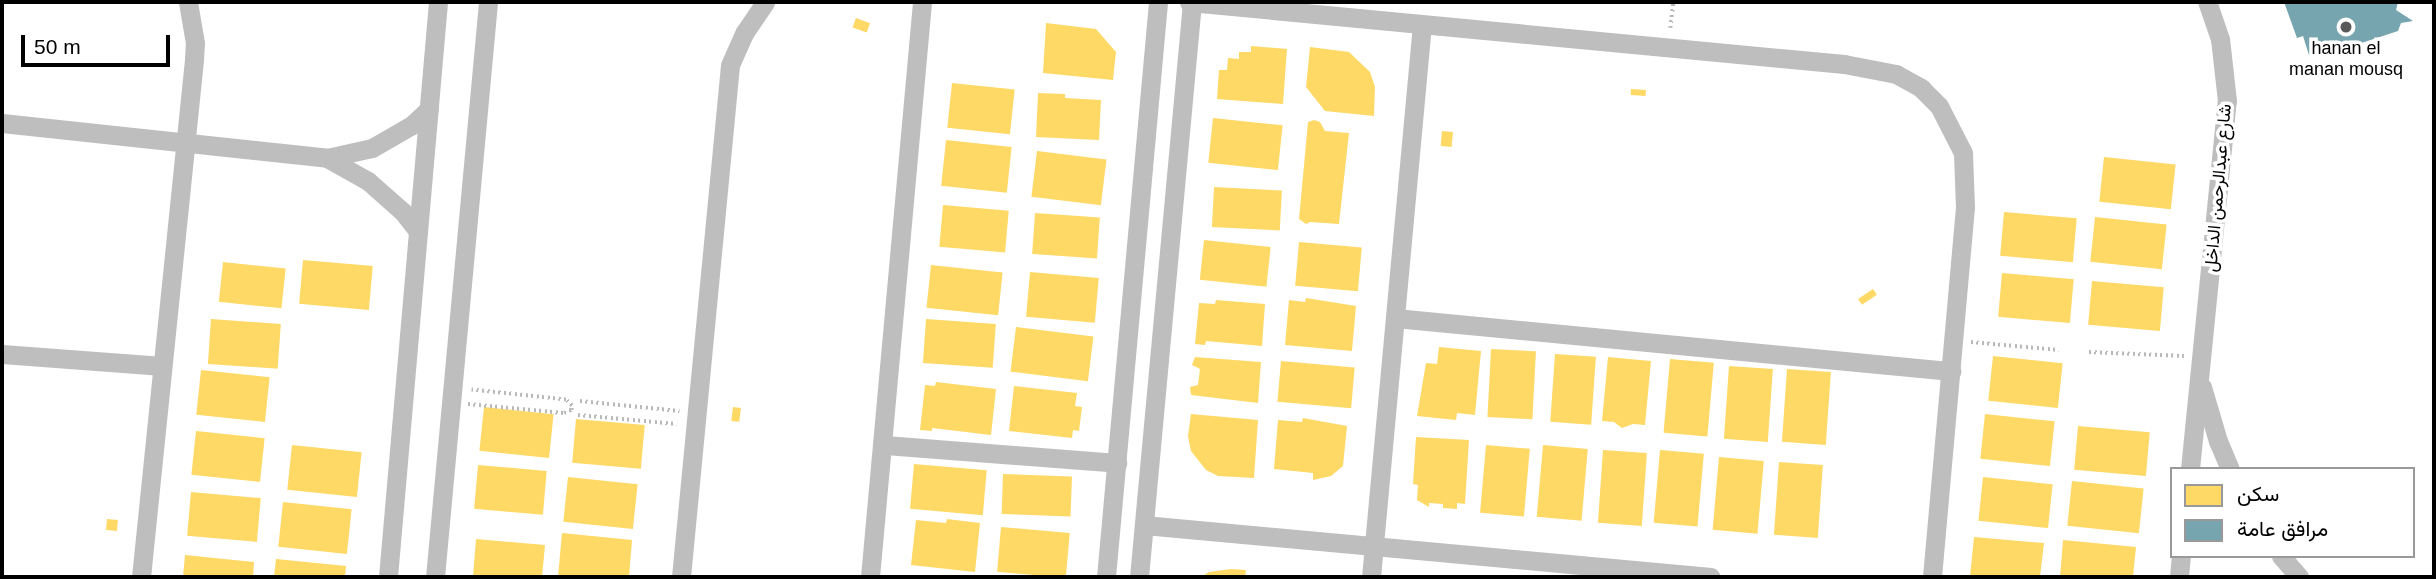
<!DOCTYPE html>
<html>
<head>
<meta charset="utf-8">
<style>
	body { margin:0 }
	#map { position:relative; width:2436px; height:579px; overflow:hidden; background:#fff; font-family:Arial,Vazirmatn,sans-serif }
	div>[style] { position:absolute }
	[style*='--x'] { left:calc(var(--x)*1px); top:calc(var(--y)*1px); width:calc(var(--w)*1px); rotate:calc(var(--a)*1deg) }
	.homes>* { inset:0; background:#ffd966; transform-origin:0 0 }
	.public>* { inset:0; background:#76a5af }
	.path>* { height:3.5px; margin-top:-1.75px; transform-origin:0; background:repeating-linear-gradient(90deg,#b9b9b9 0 2px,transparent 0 5.5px) }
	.minor>* { height:19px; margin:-9.5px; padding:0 9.5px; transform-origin:9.5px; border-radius:9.5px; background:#bebebe }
	.dots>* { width:19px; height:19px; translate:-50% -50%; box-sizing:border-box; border:4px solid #fff; border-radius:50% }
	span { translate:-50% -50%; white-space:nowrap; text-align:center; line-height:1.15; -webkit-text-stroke:7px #fff; paint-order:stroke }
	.poi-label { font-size:18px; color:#000 }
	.street-label { font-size:18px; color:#000 }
	.frame { position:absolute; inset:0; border:4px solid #000; pointer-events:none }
	.legend { position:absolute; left:2170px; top:467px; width:245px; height:91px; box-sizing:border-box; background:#fff; border:2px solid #999; margin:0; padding:9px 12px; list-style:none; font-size:21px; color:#000 }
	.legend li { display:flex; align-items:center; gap:14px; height:35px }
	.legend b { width:35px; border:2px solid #999 }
	.scale { position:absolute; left:21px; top:35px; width:149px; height:32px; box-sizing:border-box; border:4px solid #000; border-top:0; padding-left:9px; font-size:21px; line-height:24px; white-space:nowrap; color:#000; -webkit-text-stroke:5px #fff; paint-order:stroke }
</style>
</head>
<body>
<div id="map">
	<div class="homes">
		<i style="left:856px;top:18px;width:15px;height:10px;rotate:20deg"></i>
		<i style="clip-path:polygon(1046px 23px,1096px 29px,1116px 52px,1113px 80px,1043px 73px)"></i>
		<i style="clip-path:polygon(1251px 46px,1287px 49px,1283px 104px,1217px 99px,1219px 70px,1227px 70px,1228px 58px,1239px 59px,1239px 52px,1251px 52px)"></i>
		<i style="clip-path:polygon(1310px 47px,1349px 52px,1370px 72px,1375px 87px,1374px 116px,1325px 111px,1306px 87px)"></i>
		<i style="left:952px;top:83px;width:63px;height:45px;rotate:6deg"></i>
		<i style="left:1631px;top:89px;width:15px;height:6px;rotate:4deg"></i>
		<i style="clip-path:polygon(1038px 93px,1065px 94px,1065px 98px,1101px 100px,1099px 140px,1036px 137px)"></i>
		<i style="left:1213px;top:118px;width:70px;height:45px;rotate:6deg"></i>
		<i style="clip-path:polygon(1314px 120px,1320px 122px,1325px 131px,1349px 133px,1339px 224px,1310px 222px,1306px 224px,1299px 219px,1308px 122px)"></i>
		<i style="left:1442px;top:131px;width:11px;height:15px;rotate:5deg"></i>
		<i style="left:946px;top:140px;width:66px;height:46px;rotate:6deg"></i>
		<i style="left:1037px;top:151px;width:70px;height:46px;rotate:7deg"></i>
		<i style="left:2104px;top:157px;width:72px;height:45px;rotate:6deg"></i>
		<i style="left:1214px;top:187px;width:68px;height:40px;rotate:3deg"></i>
		<i style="left:943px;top:205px;width:66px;height:42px;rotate:5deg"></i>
		<i style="left:2004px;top:212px;width:73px;height:44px;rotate:5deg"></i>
		<i style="left:1035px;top:213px;width:65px;height:41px;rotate:4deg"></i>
		<i style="left:2095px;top:217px;width:72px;height:45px;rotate:6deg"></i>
		<i style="left:1204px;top:240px;width:67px;height:40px;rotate:6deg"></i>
		<i style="left:1299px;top:242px;width:63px;height:44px;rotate:5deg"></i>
		<i style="left:303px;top:260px;width:70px;height:44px;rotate:5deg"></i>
		<i style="left:223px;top:262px;width:63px;height:40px;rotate:6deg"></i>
		<i style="left:931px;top:265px;width:72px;height:43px;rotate:6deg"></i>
		<i style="left:1030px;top:272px;width:69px;height:45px;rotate:5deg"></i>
		<i style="left:2002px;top:273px;width:72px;height:44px;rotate:5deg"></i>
		<i style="left:2092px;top:281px;width:72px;height:44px;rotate:5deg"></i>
		<i style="left:1873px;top:289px;width:7px;height:18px;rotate:56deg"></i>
		<i style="clip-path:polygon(1306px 298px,1356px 306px,1352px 351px,1285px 345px,1289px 300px,1305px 302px)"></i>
		<i style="clip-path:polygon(1216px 300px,1265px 304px,1262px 346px,1206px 341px,1205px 345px,1195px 344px,1199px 303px,1215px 304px)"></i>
		<i style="left:211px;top:319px;width:70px;height:45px;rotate:4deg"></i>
		<i style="left:926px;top:319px;width:70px;height:44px;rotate:4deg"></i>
		<i style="left:1016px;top:327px;width:78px;height:45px;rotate:7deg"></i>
		<i style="clip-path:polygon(1439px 347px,1481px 351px,1475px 415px,1457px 413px,1456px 420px,1417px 416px,1426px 363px,1437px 364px)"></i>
		<i style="left:1491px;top:349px;width:45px;height:68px;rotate:3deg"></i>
		<i style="left:1555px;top:354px;width:41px;height:68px;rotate:4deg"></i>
		<i style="left:1993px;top:356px;width:70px;height:45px;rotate:6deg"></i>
		<i style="clip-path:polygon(1195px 357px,1261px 362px,1258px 403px,1191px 395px,1190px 387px,1198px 385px,1200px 369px,1192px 365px)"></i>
		<i style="clip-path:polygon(1608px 357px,1651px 361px,1645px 425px,1633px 424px,1622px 428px,1614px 422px,1602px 421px)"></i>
		<i style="left:1670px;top:359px;width:44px;height:74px;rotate:5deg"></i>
		<i style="left:1281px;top:361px;width:74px;height:41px;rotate:5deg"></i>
		<i style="left:1729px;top:366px;width:44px;height:73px;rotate:4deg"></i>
		<i style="left:1787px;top:369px;width:44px;height:73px;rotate:4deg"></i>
		<i style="left:201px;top:370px;width:69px;height:45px;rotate:6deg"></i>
		<i style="clip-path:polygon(936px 382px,996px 389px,991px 435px,932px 428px,932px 431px,920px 430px,925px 385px,935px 386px)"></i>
		<i style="clip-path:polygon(1014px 386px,1077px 393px,1075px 406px,1082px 407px,1079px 431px,1073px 430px,1072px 438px,1009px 431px)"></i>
		<i style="left:484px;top:407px;width:70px;height:44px;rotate:6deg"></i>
		<i style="left:733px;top:407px;width:8px;height:14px;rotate:7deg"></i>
		<i style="clip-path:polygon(1191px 414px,1258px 420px,1254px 478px,1218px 476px,1206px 470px,1191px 451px,1188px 436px)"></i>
		<i style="left:1985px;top:414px;width:70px;height:45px;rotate:6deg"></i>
		<i style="clip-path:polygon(1303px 418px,1347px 426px,1343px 466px,1331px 476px,1313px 480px,1313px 473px,1274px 469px,1278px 420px,1302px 422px)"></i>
		<i style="left:576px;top:419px;width:69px;height:44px;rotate:5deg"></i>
		<i style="left:2078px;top:426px;width:72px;height:44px;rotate:5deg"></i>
		<i style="left:196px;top:431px;width:69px;height:44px;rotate:6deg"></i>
		<i style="clip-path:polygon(1416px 437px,1469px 440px,1465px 504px,1457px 503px,1457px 509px,1443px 508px,1443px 504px,1429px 503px,1429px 507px,1417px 500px,1418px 485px,1413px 484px)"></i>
		<i style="left:292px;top:445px;width:70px;height:45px;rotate:6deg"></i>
		<i style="left:1486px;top:445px;width:44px;height:68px;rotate:5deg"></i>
		<i style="left:1543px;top:445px;width:45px;height:72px;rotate:5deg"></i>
		<i style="left:1603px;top:450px;width:44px;height:73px;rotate:4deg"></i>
		<i style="left:1660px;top:450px;width:44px;height:73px;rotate:5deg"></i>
		<i style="left:1719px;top:457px;width:45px;height:73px;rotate:5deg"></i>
		<i style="left:1779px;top:462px;width:44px;height:73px;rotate:4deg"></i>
		<i style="left:914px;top:464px;width:73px;height:45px;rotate:5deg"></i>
		<i style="left:478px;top:465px;width:69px;height:44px;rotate:5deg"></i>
		<i style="left:1003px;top:474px;width:69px;height:40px;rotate:2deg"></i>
		<i style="left:568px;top:477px;width:70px;height:45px;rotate:6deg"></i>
		<i style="left:1983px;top:477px;width:70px;height:44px;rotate:6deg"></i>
		<i style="left:2072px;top:481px;width:72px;height:45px;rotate:6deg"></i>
		<i style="left:191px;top:492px;width:70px;height:44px;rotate:5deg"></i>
		<i style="left:283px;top:502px;width:69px;height:45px;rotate:6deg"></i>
		<i style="left:107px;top:519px;width:11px;height:11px;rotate:5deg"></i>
		<i style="clip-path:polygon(947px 519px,980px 523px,975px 572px,911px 565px,916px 520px,946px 523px)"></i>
		<i style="left:1001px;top:527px;width:69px;height:45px;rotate:5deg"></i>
		<i style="clip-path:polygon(562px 533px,632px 540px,629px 577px,558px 577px)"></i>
		<i style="clip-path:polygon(1974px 537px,2044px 543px,2040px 577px,1970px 577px)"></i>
		<i style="clip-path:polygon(476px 539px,545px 545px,542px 577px,473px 577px)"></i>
		<i style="clip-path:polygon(2063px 540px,2136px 547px,2133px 577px,2060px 577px)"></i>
		<i style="clip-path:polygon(185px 555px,254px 562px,253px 577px,183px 577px)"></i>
		<i style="clip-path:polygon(276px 559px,346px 566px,345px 577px,274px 577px)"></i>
		<i style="clip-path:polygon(1231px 569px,1246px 570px,1245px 577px,1201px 577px,1209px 572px)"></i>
	</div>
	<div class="public">
		<i style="clip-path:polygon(2284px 2px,2398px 2px,2396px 10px,2413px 21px,2401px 23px,2398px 31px,2331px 53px,2330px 47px,2309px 55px,2303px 36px,2297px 38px)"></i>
	</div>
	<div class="path">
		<i style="--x:1670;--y:28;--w:26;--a:-83"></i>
		<i style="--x:1971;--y:342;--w:88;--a:5.2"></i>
		<i style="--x:2089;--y:352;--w:95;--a:2.4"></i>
		<i style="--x:580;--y:401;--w:100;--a:5.8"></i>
		<i style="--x:468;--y:404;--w:96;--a:5.4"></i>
		<i style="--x:564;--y:413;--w:8;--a:-23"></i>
		<i style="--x:571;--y:410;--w:4;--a:-76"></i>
		<i style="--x:572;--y:406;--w:8;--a:-135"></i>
		<i style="--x:566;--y:400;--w:95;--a:-173.9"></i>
		<i style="--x:578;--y:415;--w:99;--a:5.2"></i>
	</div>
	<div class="minor">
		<i style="--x:1189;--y:2;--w:658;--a:5.41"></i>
		<i style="--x:1844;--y:64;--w:53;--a:10.9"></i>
		<i style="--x:1896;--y:74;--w:29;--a:29"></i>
		<i style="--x:1921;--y:88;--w:25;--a:45"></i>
		<i style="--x:1939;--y:106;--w:53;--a:62.9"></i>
		<i style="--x:1963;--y:153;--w:54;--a:87.9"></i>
		<i style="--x:1965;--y:207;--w:371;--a:95.1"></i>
		<i style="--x:2;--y:123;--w:327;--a:6.1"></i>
		<i style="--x:327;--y:158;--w:46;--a:-12.5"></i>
		<i style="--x:372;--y:148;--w:46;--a:-29.9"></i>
		<i style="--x:412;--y:125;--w:23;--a:-43"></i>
		<i style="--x:327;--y:158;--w:47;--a:29.3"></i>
		<i style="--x:368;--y:181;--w:47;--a:41.5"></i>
		<i style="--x:403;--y:212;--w:24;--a:52"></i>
		<i style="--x:1395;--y:318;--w:559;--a:5.45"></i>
		<i style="--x:2;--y:354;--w:158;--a:4.3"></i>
		<i style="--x:2202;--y:387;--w:56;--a:73.5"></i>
		<i style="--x:2218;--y:441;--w:30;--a:67"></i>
		<i style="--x:885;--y:445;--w:233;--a:4.4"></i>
		<i style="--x:2190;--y:469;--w:370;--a:-84.3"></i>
		<i style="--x:2227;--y:101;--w:62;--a:-96.4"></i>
		<i style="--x:2220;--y:39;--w:39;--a:-109"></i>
		<i style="--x:1144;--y:525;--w:569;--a:5.24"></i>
		<i style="--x:2281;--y:556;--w:28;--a:49"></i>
		<i style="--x:141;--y:577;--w:520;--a:-84.15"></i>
		<i style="--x:194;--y:60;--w:17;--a:-87"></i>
		<i style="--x:195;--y:43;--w:42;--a:-99.7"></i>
		<i style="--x:388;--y:577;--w:577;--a:-85.03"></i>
		<i style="--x:435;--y:577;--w:577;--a:-84.73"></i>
		<i style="--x:681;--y:577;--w:514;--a:-84.53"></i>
		<i style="--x:730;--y:65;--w:36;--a:-66"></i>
		<i style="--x:745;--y:32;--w:36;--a:-56"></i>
		<i style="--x:870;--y:577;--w:577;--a:-84.83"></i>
		<i style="--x:1106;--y:577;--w:577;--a:-84.83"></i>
		<i style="--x:1139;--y:577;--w:577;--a:-84.73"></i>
		<i style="--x:1371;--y:577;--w:555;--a:-84.73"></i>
		<i style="--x:2179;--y:577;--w:21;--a:-85"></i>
	</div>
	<div class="dots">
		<i style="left:2346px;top:27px;background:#595959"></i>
	</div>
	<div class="poi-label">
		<span style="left:2346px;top:59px">hanan el<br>manan mousq</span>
	</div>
	<div class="street-label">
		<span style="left:2218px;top:188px;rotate:-85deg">شارع عبدالرحمن الداخل</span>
	</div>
	<div class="frame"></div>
	<ul class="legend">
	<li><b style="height:19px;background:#ffd966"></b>سكن</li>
	<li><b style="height:19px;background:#76a5af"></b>مرافق عامة</li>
	</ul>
	<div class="scale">50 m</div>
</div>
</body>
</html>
